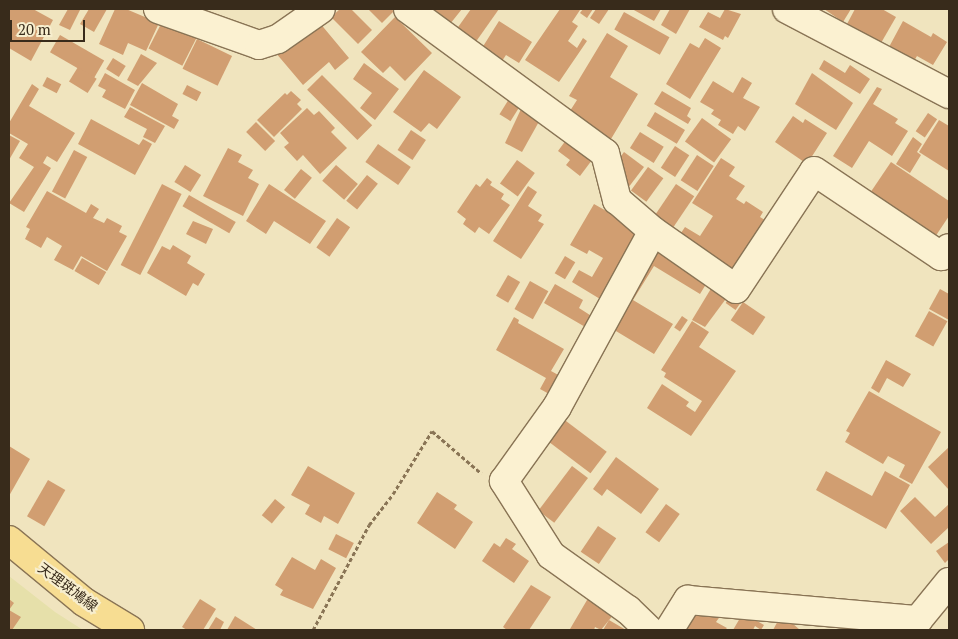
<!DOCTYPE html>
<html>
<head>
<meta charset="utf-8">
<style>
	body { margin:0 }
	#map { position:relative; width:958px; height:639px; overflow:hidden; background:#f0e4be; font-family:"PT Serif","Noto Sans JP",serif }
	div>[style] { position:absolute }
	[style*='--x'] { left:calc(var(--x)*1px); top:calc(var(--y)*1px); width:calc(var(--w)*1px); rotate:calc(var(--a)*1deg) }
	.farmland>* { inset:0; background:#e6e0aa }
	.building>* { inset:0; background:#d19e71; transform-origin:0 0 }
	.path>* { height:3px; margin-top:-1.5px; transform-origin:0; background:repeating-linear-gradient(90deg,#897455 0 4px,transparent 0 6.5px) }
	.roads { filter:drop-shadow(1px 0 #897455) drop-shadow(-1px 0 #897455) drop-shadow(0 1px #897455) drop-shadow(0 -1px #897455) }
	.minor>* { height:28px; margin:-14px; padding:0 14px; transform-origin:14px; border-radius:14px; background:#fbf1d1 }
	.major>* { height:28px; margin:-14px; padding:0 14px; transform-origin:14px; border-radius:14px; background:#f7dd92 }
	span { translate:-50% -50%; white-space:nowrap; text-align:center; line-height:1.15; -webkit-text-stroke:4.5px #f7eece; paint-order:stroke }
	.street-label { font-size:14px; color:#382b1b }
	.frame { position:absolute; inset:0; border:10px solid #382b1b; pointer-events:none }
	.scale { position:absolute; left:10px; top:20px; width:75px; height:22px; box-sizing:border-box; border:2px solid #382b1b; border-top:0; padding-left:6px; font-size:15px; line-height:18px; white-space:nowrap; color:#382b1b; -webkit-text-stroke:4px #f7eece; paint-order:stroke }
</style>
</head>
<body>
<div id="map">
	<div class="farmland">
		<i style="clip-path:polygon(9px 576px,55px 612px,83px 630px,9px 630px)"></i>
	</div>
	<div class="building">
		<i style="clip-path:polygon(9px 9px,33px 9px,53px 20px,31px 61px,9px 48px)"></i>
		<i style="clip-path:polygon(68px 9px,80px 10px,70px 30px,59px 25px)"></i>
		<i style="clip-path:polygon(89px 9px,107px 9px,94px 32px,80px 24px)"></i>
		<i style="clip-path:polygon(115px 9px,126px 9px,159px 23px,146px 51px,128px 43px,123px 55px,99px 44px)"></i>
		<i style="clip-path:polygon(340px 9px,351px 9px,372px 30px,358px 44px,331px 17px)"></i>
		<i style="clip-path:polygon(368px 9px,391px 9px,394px 11px,382px 23px)"></i>
		<i style="clip-path:polygon(423px 9px,462px 9px,450px 24px,432px 9px,429px 13px)"></i>
		<i style="clip-path:polygon(471px 9px,499px 9px,475px 43px,456px 30px)"></i>
		<i style="clip-path:polygon(560px 9px,580px 10px,572px 22px,578px 26px,568px 41px,577px 48px,583px 38px,587px 41px,559px 82px,525px 60px)"></i>
		<i style="clip-path:polygon(583px 9px,593px 9px,587px 18px,580px 13px)"></i>
		<i style="clip-path:polygon(596px 9px,609px 9px,599px 24px,590px 18px)"></i>
		<i style="clip-path:polygon(632px 9px,661px 9px,654px 21px)"></i>
		<i style="clip-path:polygon(670px 9px,690px 9px,676px 34px,661px 25px)"></i>
		<i style="clip-path:polygon(725px 9px,741px 14px,728px 38px,725px 36px,723px 40px,699px 27px,708px 12px,720px 18px)"></i>
		<i style="clip-path:polygon(824px 9px,851px 9px,843px 22px)"></i>
		<i style="clip-path:polygon(855px 9px,882px 9px,896px 17px,881px 43px,847px 24px)"></i>
		<i style="left:624px;top:12px;width:52px;height:20px;rotate:29deg"></i>
		<i style="clip-path:polygon(395px 17px,432px 53px,405px 81px,390px 66px,383px 73px,361px 52px)"></i>
		<i style="left:163px;top:20px;width:38px;height:32px;rotate:27deg"></i>
		<i style="clip-path:polygon(499px 21px,532px 42px,519px 63px,506px 55px,502px 61px,482px 48px)"></i>
		<i style="clip-path:polygon(903px 21px,931px 37px,933px 33px,947px 42px,933px 65px,917px 56px,914px 61px,889px 47px)"></i>
		<i style="clip-path:polygon(319px 22px,349px 58px,335px 70px,329px 62px,303px 85px,275px 52px)"></i>
		<i style="clip-path:polygon(607px 33px,628px 46px,610px 77px,638px 94px,611px 139px,568px 114px,577px 100px,569px 96px)"></i>
		<i style="left:60px;top:35px;width:51px;height:20px;rotate:30deg"></i>
		<i style="clip-path:polygon(705px 38px,721px 48px,690px 99px,666px 84px,690px 43px,699px 48px)"></i>
		<i style="left:197px;top:39px;width:39px;height:33px;rotate:26deg"></i>
		<i style="clip-path:polygon(141px 54px,157px 63px,138px 86px,127px 80px)"></i>
		<i style="left:113px;top:58px;width:15px;height:13px;rotate:32deg"></i>
		<i style="clip-path:polygon(824px 60px,845px 73px,850px 65px,870px 79px,860px 94px,819px 69px)"></i>
		<i style="clip-path:polygon(364px 63px,399px 89px,375px 120px,360px 108px,372px 93px,353px 79px)"></i>
		<i style="left:78px;top:67px;width:22px;height:17px;rotate:32deg"></i>
		<i style="clip-path:polygon(424px 70px,461px 97px,437px 129px,429px 123px,421px 132px,393px 112px)"></i>
		<i style="clip-path:polygon(105px 73px,135px 90px,125px 109px,102px 97px,106px 90px,98px 86px)"></i>
		<i style="clip-path:polygon(812px 73px,853px 103px,836px 130px,795px 104px)"></i>
		<i style="left:322px;top:75px;width:71px;height:21px;rotate:45deg"></i>
		<i style="left:47px;top:77px;width:16px;height:10px;rotate:27deg"></i>
		<i style="clip-path:polygon(742px 77px,752px 83px,743px 98px,760px 107px,745px 131px,738px 126px,733px 134px,718px 125px,721px 120px,711px 114px,714px 110px,700px 102px,713px 81px,733px 93px)"></i>
		<i style="clip-path:polygon(142px 83px,178px 104px,172px 116px,179px 120px,174px 129px,130px 105px)"></i>
		<i style="clip-path:polygon(32px 84px,39px 89px,29px 106px,75px 133px,57px 162px,47px 156px,43px 163px,51px 168px,24px 212px,9px 203px,34px 167px,19px 158px,28px 144px,9px 133px,9px 123px)"></i>
		<i style="left:187px;top:85px;width:16px;height:10px;rotate:27deg"></i>
		<i style="clip-path:polygon(877px 87px,882px 89px,873px 104px,898px 119px,895px 123px,908px 131px,892px 156px,869px 141px,852px 168px,833px 156px)"></i>
		<i style="clip-path:polygon(291px 91px,301px 100px,297px 104px,302px 109px,274px 137px,257px 120px,285px 93px,287px 95px)"></i>
		<i style="clip-path:polygon(662px 91px,691px 108px,687px 116px,691px 119px,688px 124px,654px 104px)"></i>
		<i style="left:509px;top:99px;width:13px;height:18px;rotate:32deg"></i>
		<i style="clip-path:polygon(130px 107px,165px 126px,155px 143px,143px 137px,147px 129px,124px 117px)"></i>
		<i style="clip-path:polygon(522px 107px,541px 118px,522px 152px,505px 143px)"></i>
		<i style="clip-path:polygon(307px 108px,314px 115px,319px 111px,335px 128px,331px 132px,347px 148px,320px 174px,303px 155px,297px 161px,284px 147px,289px 143px,280px 133px)"></i>
		<i style="left:655px;top:112px;width:35px;height:16px;rotate:31deg"></i>
		<i style="left:928px;top:113px;width:11px;height:22px;rotate:34deg"></i>
		<i style="clip-path:polygon(793px 116px,803px 123px,805px 119px,827px 133px,807px 164px,775px 142px)"></i>
		<i style="left:702px;top:118px;width:36px;height:29px;rotate:36deg"></i>
		<i style="clip-path:polygon(91px 119px,139px 145px,143px 139px,152px 144px,135px 175px,78px 144px)"></i>
		<i style="clip-path:polygon(939px 120px,949px 126px,949px 171px,919px 152px)"></i>
		<i style="left:256px;top:122px;width:27px;height:14px;rotate:45deg"></i>
		<i style="left:411px;top:130px;width:18px;height:24px;rotate:34deg"></i>
		<i style="left:640px;top:132px;width:28px;height:19px;rotate:32deg"></i>
		<i style="clip-path:polygon(9px 135px,20px 141px,9px 160px)"></i>
		<i style="clip-path:polygon(569px 136px,595px 156px,580px 176px,566px 165px,570px 160px,558px 151px)"></i>
		<i style="clip-path:polygon(913px 137px,922px 144px,917px 152px,921px 155px,910px 173px,896px 164px)"></i>
		<i style="left:378px;top:144px;width:40px;height:22px;rotate:35deg"></i>
		<i style="left:675px;top:146px;width:17px;height:26px;rotate:33deg"></i>
		<i style="clip-path:polygon(228px 148px,242px 155px,238px 162px,253px 170px,248px 178px,259px 184px,243px 216px,203px 196px)"></i>
		<i style="left:74px;top:150px;width:15px;height:47px;rotate:28deg"></i>
		<i style="clip-path:polygon(624px 152px,644px 167px,628px 188px,615px 179px,613px 167px)"></i>
		<i style="left:697px;top:155px;width:20px;height:30px;rotate:33deg"></i>
		<i style="clip-path:polygon(721px 158px,735px 167px,729px 176px,745px 186px,736px 199px,744px 204px,746px 201px,763px 212px,760px 217px,765px 220px,730px 273px,677px 239px,685px 227px,700px 236px,713px 216px,692px 203px)"></i>
		<i style="left:517px;top:160px;width:22px;height:29px;rotate:36deg"></i>
		<i style="clip-path:polygon(891px 162px,949px 201px,949px 216px,931px 243px,866px 199px)"></i>
		<i style="left:185px;top:165px;width:19px;height:20px;rotate:32deg"></i>
		<i style="left:336px;top:165px;width:29px;height:21px;rotate:41deg"></i>
		<i style="left:648px;top:167px;width:19px;height:29px;rotate:36deg"></i>
		<i style="left:301px;top:169px;width:14px;height:27px;rotate:39deg"></i>
		<i style="left:367px;top:175px;width:14px;height:33px;rotate:39deg"></i>
		<i style="clip-path:polygon(487px 178px,492px 182px,490px 185px,504px 194px,501px 199px,510px 205px,489px 234px,479px 227px,475px 233px,463px 224px,466px 219px,457px 212px,476px 184px,480px 187px)"></i>
		<i style="left:162px;top:184px;width:22px;height:91px;rotate:27deg"></i>
		<i style="clip-path:polygon(269px 184px,326px 221px,310px 244px,274px 221px,266px 234px,246px 221px)"></i>
		<i style="left:676px;top:184px;width:22px;height:38px;rotate:34deg"></i>
		<i style="clip-path:polygon(528px 186px,537px 192px,528px 206px,542px 215px,538px 221px,544px 224px,521px 259px,493px 241px)"></i>
		<i style="clip-path:polygon(47px 191px,86px 213px,91px 204px,99px 209px,93px 218px,104px 223px,107px 218px,122px 226px,119px 232px,127px 236px,107px 271px,81px 256px,73px 270px,54px 260px,62px 246px,47px 237px,41px 248px,25px 239px,30px 229px,26px 227px)"></i>
		<i style="left:189px;top:195px;width:54px;height:13px;rotate:30deg"></i>
		<i style="clip-path:polygon(594px 204px,645px 233px,605px 302px,572px 282px,579px 270px,592px 277px,603px 258px,589px 250px,587px 254px,570px 245px)"></i>
		<i style="left:337px;top:218px;width:16px;height:36px;rotate:35deg"></i>
		<i style="clip-path:polygon(193px 221px,213px 229px,206px 244px,186px 234px)"></i>
		<i style="clip-path:polygon(656px 243px,711px 276px,700px 294px,654px 266px,633px 300px,673px 324px,654px 354px,606px 325px)"></i>
		<i style="clip-path:polygon(173px 245px,191px 256px,187px 263px,205px 274px,198px 286px,193px 283px,186px 296px,147px 273px,162px 246px,170px 250px)"></i>
		<i style="left:565px;top:256px;width:12px;height:20px;rotate:31deg"></i>
		<i style="left:82px;top:258px;width:28px;height:15px;rotate:30deg"></i>
		<i style="left:508px;top:275px;width:14px;height:24px;rotate:30deg"></i>
		<i style="left:530px;top:281px;width:21px;height:32px;rotate:29deg"></i>
		<i style="clip-path:polygon(715px 282px,731px 292px,705px 327px,692px 320px)"></i>
		<i style="clip-path:polygon(555px 284px,583px 300px,579px 308px,593px 317px,587px 328px,544px 303px)"></i>
		<i style="clip-path:polygon(940px 289px,949px 294px,949px 320px,929px 309px)"></i>
		<i style="left:732px;top:294px;width:12px;height:11px;rotate:35deg"></i>
		<i style="left:743px;top:302px;width:27px;height:22px;rotate:34deg"></i>
		<i style="left:929px;top:311px;width:21px;height:29px;rotate:29deg"></i>
		<i style="left:682px;top:316px;width:7px;height:14px;rotate:34deg"></i>
		<i style="clip-path:polygon(514px 317px,519px 320px,518px 323px,564px 349px,551px 371px,562px 377px,551px 395px,540px 389px,546px 378px,496px 350px)"></i>
		<i style="clip-path:polygon(692px 321px,709px 332px,699px 347px,736px 371px,691px 436px,647px 408px,662px 384px,689px 402px,686px 406px,695px 412px,702px 401px,664px 377px,666px 373px,661px 370px)"></i>
		<i style="clip-path:polygon(886px 360px,911px 374px,903px 387px,887px 378px,879px 393px,871px 388px)"></i>
		<i style="clip-path:polygon(869px 391px,941px 432px,912px 484px,899px 477px,905px 465px,888px 456px,883px 464px,845px 442px,850px 433px,846px 431px)"></i>
		<i style="left:562px;top:418px;width:56px;height:27px;rotate:37deg"></i>
		<i style="clip-path:polygon(9px 446px,30px 459px,9px 496px)"></i>
		<i style="clip-path:polygon(949px 447px,949px 490px,928px 467px)"></i>
		<i style="clip-path:polygon(616px 457px,659px 489px,641px 514px,607px 489px,602px 496px,593px 489px)"></i>
		<i style="clip-path:polygon(308px 466px,355px 493px,338px 524px,324px 516px,321px 523px,305px 514px,310px 505px,291px 495px)"></i>
		<i style="left:572px;top:466px;width:20px;height:56px;rotate:37deg"></i>
		<i style="clip-path:polygon(826px 471px,872px 496px,885px 471px,910px 485px,886px 529px,816px 490px)"></i>
		<i style="left:48px;top:480px;width:20px;height:42px;rotate:30deg"></i>
		<i style="clip-path:polygon(437px 492px,457px 505px,454px 509px,473px 522px,455px 549px,417px 523px)"></i>
		<i style="clip-path:polygon(915px 497px,935px 517px,949px 504px,949px 527px,931px 544px,900px 511px)"></i>
		<i style="left:275px;top:499px;width:13px;height:21px;rotate:39deg"></i>
		<i style="left:666px;top:504px;width:17px;height:35px;rotate:36deg"></i>
		<i style="left:598px;top:526px;width:22px;height:31px;rotate:34deg"></i>
		<i style="left:336px;top:534px;width:20px;height:17px;rotate:27deg"></i>
		<i style="clip-path:polygon(506px 538px,516px 544px,512px 549px,529px 561px,514px 583px,482px 561px,494px 543px,500px 547px)"></i>
		<i style="clip-path:polygon(949px 542px,949px 559px,945px 563px,936px 551px)"></i>
		<i style="clip-path:polygon(292px 557px,315px 570px,321px 559px,336px 568px,313px 609px,280px 595px,283px 590px,275px 585px)"></i>
		<i style="clip-path:polygon(531px 585px,551px 597px,529px 630px,507px 630px,503px 627px)"></i>
		<i style="clip-path:polygon(590px 595px,614px 614px,601px 630px,595px 627px,594px 630px,573px 630px,570px 629px)"></i>
		<i style="clip-path:polygon(9px 599px,14px 603px,9px 610px,21px 617px,12px 630px,9px 630px)"></i>
		<i style="clip-path:polygon(200px 599px,216px 609px,203px 630px,187px 630px,182px 627px)"></i>
		<i style="clip-path:polygon(692px 606px,721px 615px,716px 622px,727px 628px,725px 630px,678px 630px)"></i>
		<i style="clip-path:polygon(743px 613px,764px 625px,761px 630px,755px 626px,753px 630px,733px 630px)"></i>
		<i style="clip-path:polygon(235px 616px,257px 630px,227px 630px)"></i>
		<i style="clip-path:polygon(216px 617px,224px 622px,220px 630px,208px 630px)"></i>
		<i style="clip-path:polygon(780px 617px,792px 623px,800px 630px,773px 630px)"></i>
		<i style="clip-path:polygon(609px 620px,626px 630px,603px 630px)"></i>
	</div>
	<div class="path">
		<i style="--x:313;--y:630;--w:119;--a:-61.9"></i>
		<i style="--x:369;--y:525;--w:39;--a:-52"></i>
		<i style="--x:393;--y:494;--w:74;--a:-58.2"></i>
		<i style="--x:432;--y:431;--w:65;--a:40.6"></i>
	</div>
	<div class="roads">
		<div class="minor">
			<i style="--x:158;--y:9;--w:107;--a:19.6"></i>
			<i style="--x:259;--y:45;--w:20;--a:-18"></i>
			<i style="--x:278;--y:39;--w:52;--a:-34.9"></i>
			<i style="--x:408;--y:9;--w:244;--a:36.2"></i>
			<i style="--x:605;--y:153;--w:49;--a:75.7"></i>
			<i style="--x:617;--y:200;--w:48;--a:40.7"></i>
			<i style="--x:653;--y:231;--w:101;--a:34.9"></i>
			<i style="--x:736;--y:289;--w:141;--a:-56.5"></i>
			<i style="--x:814;--y:171;--w:153;--a:33.8"></i>
			<i style="--x:941;--y:256;--w:11;--a:-45"></i>
			<i style="--x:787;--y:9;--w:183;--a:27.7"></i>
			<i style="--x:649;--y:630;--w:29;--a:-136"></i>
			<i style="--x:628;--y:610;--w:95;--a:-144.5"></i>
			<i style="--x:551;--y:555;--w:88;--a:-122.4"></i>
			<i style="--x:504;--y:481;--w:91;--a:-54.4"></i>
			<i style="--x:557;--y:407;--w:200;--a:-61.4"></i>
			<i style="--x:669;--y:630;--w:36;--a:-58"></i>
			<i style="--x:688;--y:600;--w:231;--a:5"></i>
			<i style="--x:918;--y:620;--w:49;--a:-50.8"></i>
		</div>
		<div class="major">
			<i style="--x:9;--y:540;--w:97;--a:39.6"></i>
			<i style="--x:84;--y:602;--w:54;--a:31.3"></i>
		</div>
	</div>
	<div class="street-label">
		<span style="left:68px;top:587px;rotate:37deg">天理斑鳩線</span>
	</div>
	<div class="frame"></div>
	<div class="scale">20 m</div>
</div>
</body>
</html>
